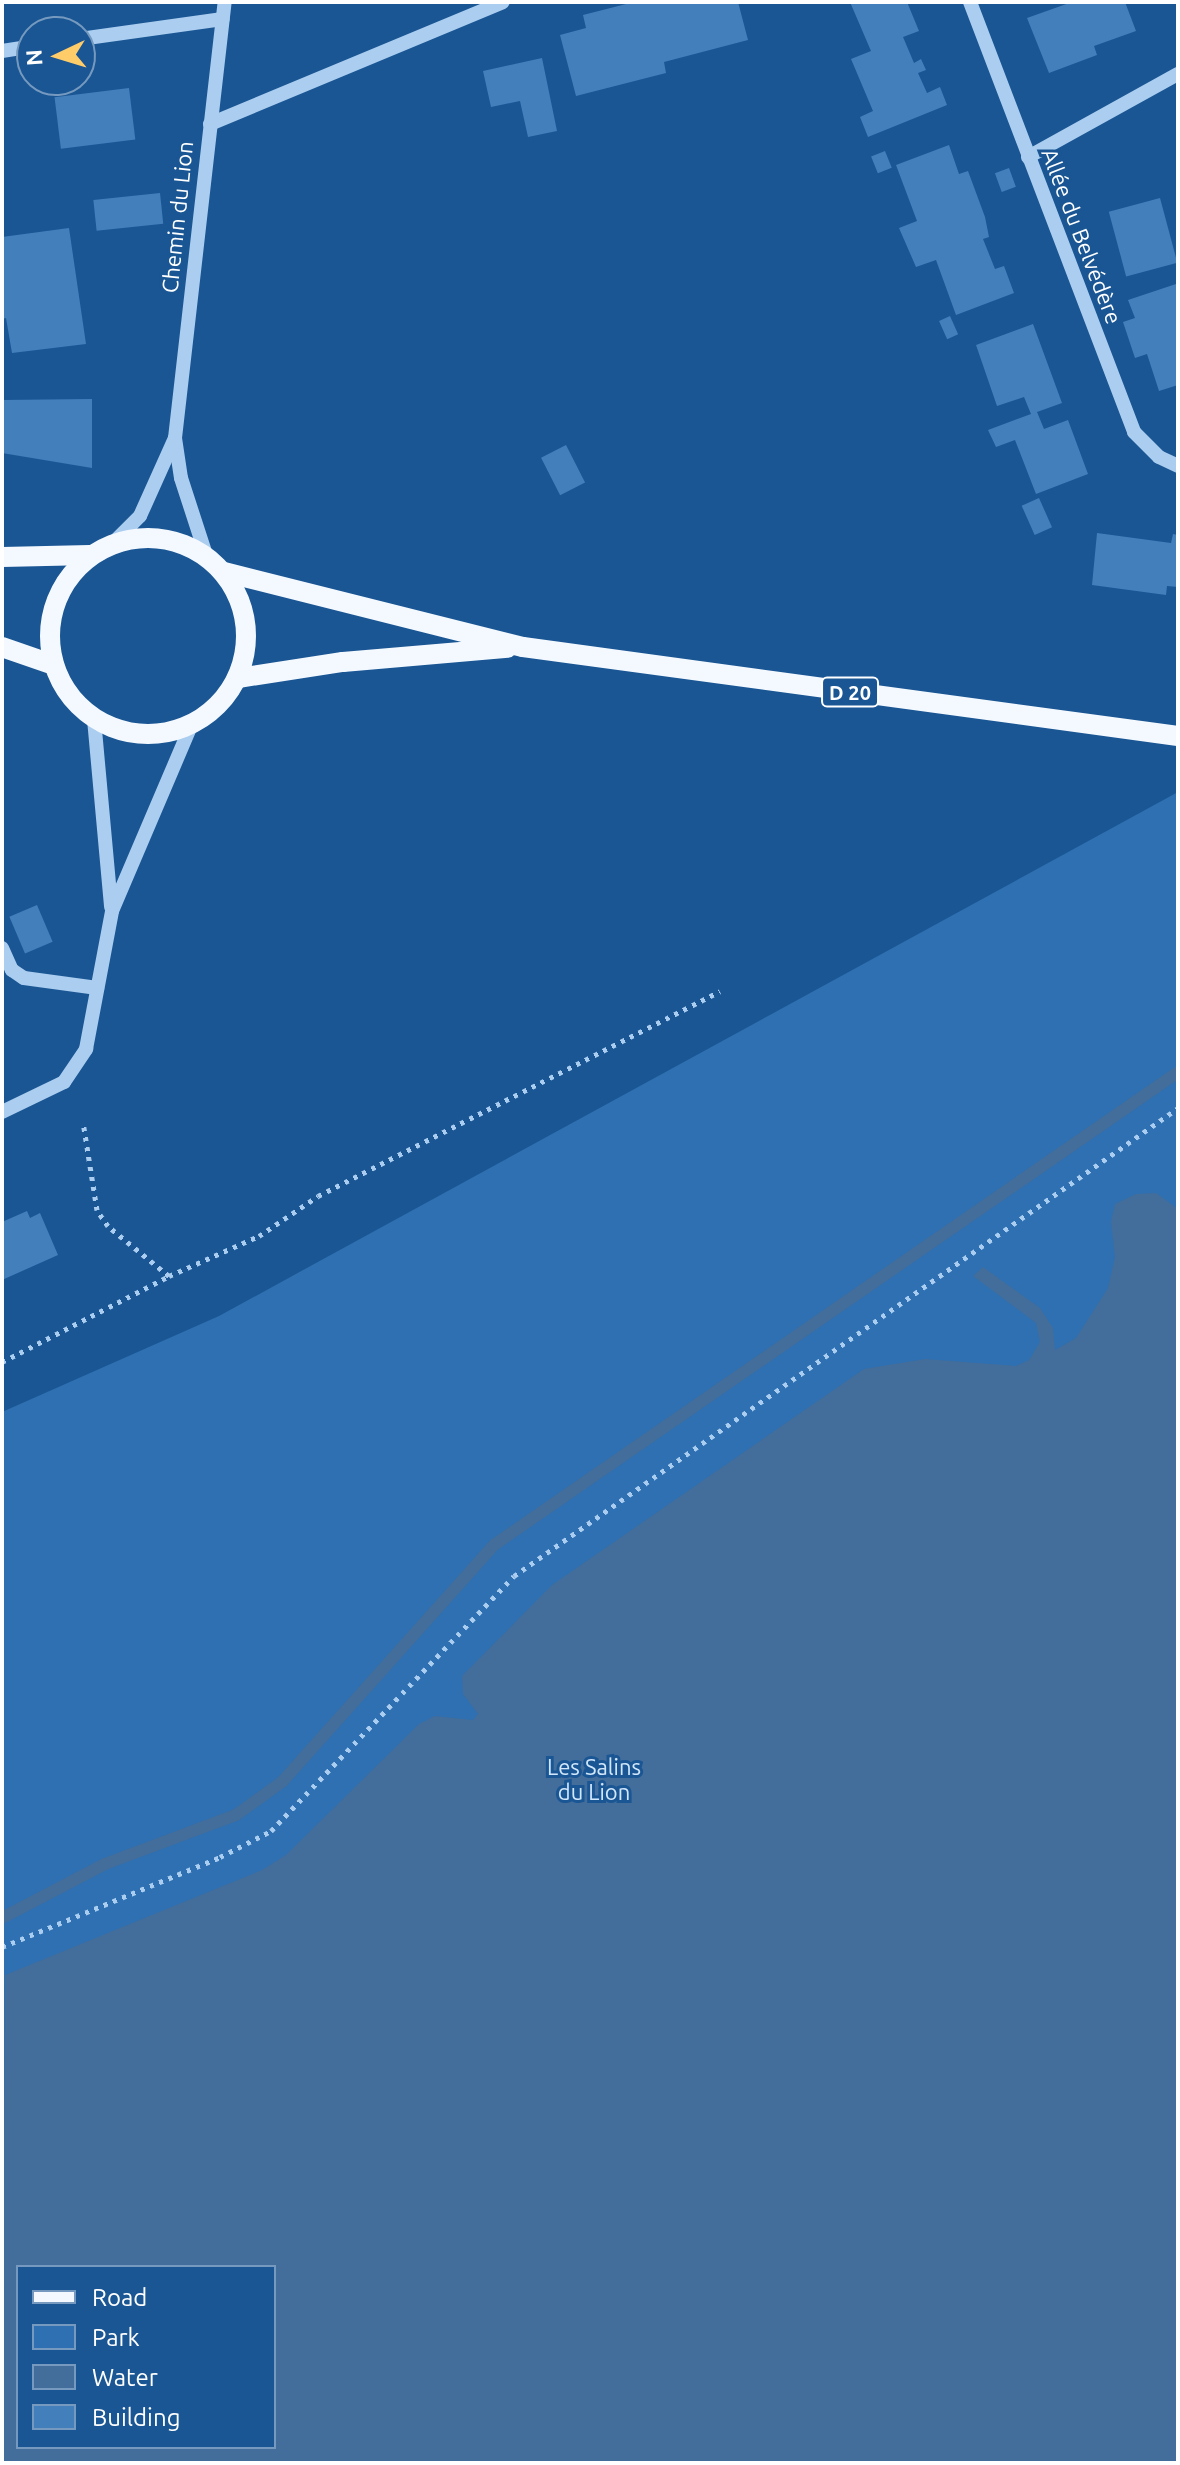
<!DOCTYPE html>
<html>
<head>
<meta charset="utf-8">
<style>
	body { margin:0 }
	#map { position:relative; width:1180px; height:2465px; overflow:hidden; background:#1a5694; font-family:Ubuntu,sans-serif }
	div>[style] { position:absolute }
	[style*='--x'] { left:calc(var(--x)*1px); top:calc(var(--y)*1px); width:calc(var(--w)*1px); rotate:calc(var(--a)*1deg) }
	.green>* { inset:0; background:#2e70b2 }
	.water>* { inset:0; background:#436d9a }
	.stream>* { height:12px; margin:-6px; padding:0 6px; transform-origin:6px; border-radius:6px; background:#436d9a }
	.building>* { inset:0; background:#437fbb; transform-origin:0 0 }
	.path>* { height:5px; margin-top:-2.5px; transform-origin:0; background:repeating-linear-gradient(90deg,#abcef0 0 4px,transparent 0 10px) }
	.minor>* { height:14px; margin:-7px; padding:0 7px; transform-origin:7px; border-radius:7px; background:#abcef0 }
	.major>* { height:20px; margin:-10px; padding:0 10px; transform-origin:10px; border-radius:10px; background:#f4f9ff }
	.major>.ring { margin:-10px; padding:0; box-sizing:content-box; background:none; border:20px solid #f4f9ff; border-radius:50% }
	span { translate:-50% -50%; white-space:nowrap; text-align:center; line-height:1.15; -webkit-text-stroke:6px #1a5694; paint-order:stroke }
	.shield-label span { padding:2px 6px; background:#1a5694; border:2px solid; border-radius:6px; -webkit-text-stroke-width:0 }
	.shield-label { font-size:20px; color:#fff; font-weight:700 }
	.street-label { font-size:22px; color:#fff }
	.park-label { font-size:22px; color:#d2e7fb }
	.frame { position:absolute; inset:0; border:4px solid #fff; pointer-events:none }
	.legend { position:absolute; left:16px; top:2265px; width:260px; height:184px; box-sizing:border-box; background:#1a5694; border:2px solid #769abf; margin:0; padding:10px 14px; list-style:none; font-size:24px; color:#fff }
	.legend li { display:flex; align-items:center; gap:16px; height:40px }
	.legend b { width:40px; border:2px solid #769abf }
	.north { position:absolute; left:16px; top:16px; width:80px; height:80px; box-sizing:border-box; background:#1a5694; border:2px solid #769abf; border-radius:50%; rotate:266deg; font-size:22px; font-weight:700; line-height:32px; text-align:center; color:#fff }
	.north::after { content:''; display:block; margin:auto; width:28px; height:36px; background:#ffcc6a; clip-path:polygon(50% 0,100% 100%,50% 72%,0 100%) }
</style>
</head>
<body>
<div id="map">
	<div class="green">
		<i style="clip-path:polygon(evenodd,1178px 792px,1178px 2463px,2px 2463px,2px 1412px,219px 1316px,1178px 792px,18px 2267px,274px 2267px,274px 2447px,18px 2447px,18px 2267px)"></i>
	</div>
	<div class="water">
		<i style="clip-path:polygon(evenodd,1156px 1193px,1178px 1209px,1178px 2463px,2px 2463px,5px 1975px,262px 1870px,286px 1855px,419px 1724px,435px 1716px,473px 1720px,478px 1714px,463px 1694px,462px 1676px,552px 1585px,864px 1369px,925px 1359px,1016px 1366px,1029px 1360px,1040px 1342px,1036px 1323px,973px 1276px,983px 1267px,1040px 1308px,1053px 1328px,1055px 1350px,1076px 1338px,1108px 1288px,1115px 1257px,1111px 1222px,1115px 1204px,1136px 1194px,1156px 1193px,18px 2267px,274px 2267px,274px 2447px,18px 2447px,18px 2267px)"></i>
	</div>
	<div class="stream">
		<i style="--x:2;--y:1918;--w:116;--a:-27.7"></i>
		<i style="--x:105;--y:1864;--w:140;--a:-20.5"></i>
		<i style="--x:236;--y:1815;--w:57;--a:-35.7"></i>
		<i style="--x:282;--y:1782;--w:318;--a:-48.2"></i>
		<i style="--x:494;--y:1545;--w:832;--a:-34.66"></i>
	</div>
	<div class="building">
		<i style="clip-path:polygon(634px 2px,738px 2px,748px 40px,664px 62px,666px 73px,576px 96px,560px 35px,586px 28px,583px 15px)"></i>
		<i style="clip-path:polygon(850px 2px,907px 2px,919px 31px,903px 37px,914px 63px,921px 59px,926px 70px,918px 73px,927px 93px,940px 87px,947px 105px,868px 137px,860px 117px,873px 111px,851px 59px,871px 51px)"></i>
		<i style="clip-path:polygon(1072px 2px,1125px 2px,1136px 31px,1094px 46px,1097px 55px,1049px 73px,1027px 18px)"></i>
		<i style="clip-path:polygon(542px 58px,557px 131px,528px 137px,520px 101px,491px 107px,483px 71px)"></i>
		<i style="left:129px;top:88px;width:52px;height:75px;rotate:83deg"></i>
		<i style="clip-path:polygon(949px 145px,959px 174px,968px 171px,985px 217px,989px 237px,983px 239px,995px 269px,1004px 266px,1014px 293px,956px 315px,936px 260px,916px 267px,899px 228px,917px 221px,896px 165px)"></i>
		<i style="left:885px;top:151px;width:18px;height:15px;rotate:68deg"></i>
		<i style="left:1009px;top:168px;width:20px;height:15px;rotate:70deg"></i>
		<i style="left:160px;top:193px;width:31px;height:67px;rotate:84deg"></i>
		<i style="left:1160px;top:198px;width:67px;height:53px;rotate:75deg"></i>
		<i style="clip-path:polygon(69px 228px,86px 344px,12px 353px,6px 318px,2px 319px,2px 237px)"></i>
		<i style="clip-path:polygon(1176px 284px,1178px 385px,1159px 391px,1147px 354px,1135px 358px,1123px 322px,1135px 318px,1128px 300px)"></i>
		<i style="left:950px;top:316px;width:20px;height:12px;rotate:66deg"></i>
		<i style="clip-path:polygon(1033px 324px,1062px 403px,1037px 412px,1044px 429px,1068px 420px,1088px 474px,1036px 494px,1015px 440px,996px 447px,988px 430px,1031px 414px,1024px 397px,997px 406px,976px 345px)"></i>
		<i style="clip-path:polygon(92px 399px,92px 468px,2px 453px,2px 400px)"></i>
		<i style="left:566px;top:445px;width:42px;height:28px;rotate:63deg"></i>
		<i style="left:1039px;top:498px;width:32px;height:19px;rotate:66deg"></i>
		<i style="clip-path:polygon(1097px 533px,1171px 543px,1173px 534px,1178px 535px,1178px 587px,1167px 586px,1166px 595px,1092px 585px)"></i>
		<i style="left:37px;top:905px;width:40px;height:30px;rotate:67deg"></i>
		<i style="clip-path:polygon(27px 1211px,30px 1218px,40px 1213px,58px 1255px,2px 1280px,2px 1222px)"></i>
	</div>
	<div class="path">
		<i style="--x:169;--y:1276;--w:98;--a:-24"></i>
		<i style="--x:259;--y:1236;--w:71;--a:-34.1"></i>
		<i style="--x:318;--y:1196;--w:451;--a:-27"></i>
		<i style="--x:2;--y:1362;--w:188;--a:-27.2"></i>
		<i style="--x:169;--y:1276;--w:79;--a:-140.7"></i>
		<i style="--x:108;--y:1226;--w:19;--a:-125"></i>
		<i style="--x:97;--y:1210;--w:89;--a:-99"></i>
		<i style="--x:2;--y:1947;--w:236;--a:-22.4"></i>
		<i style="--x:220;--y:1857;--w:57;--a:-27"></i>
		<i style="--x:271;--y:1831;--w:352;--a:-46.4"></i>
		<i style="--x:514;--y:1576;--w:812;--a:-35.18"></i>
	</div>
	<div class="minor">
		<i style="--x:970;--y:2;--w:460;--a:69.1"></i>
		<i style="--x:1134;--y:432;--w:35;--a:45"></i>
		<i style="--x:1159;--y:457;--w:21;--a:25"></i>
		<i style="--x:80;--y:39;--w:144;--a:-8"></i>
		<i style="--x:2;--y:51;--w:30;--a:-9"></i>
		<i style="--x:210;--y:124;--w:317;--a:-22.6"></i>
		<i style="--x:1028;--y:157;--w:171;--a:-29"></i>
		<i style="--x:175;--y:438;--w:439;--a:-83.5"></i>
		<i style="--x:113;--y:543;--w:38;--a:-45"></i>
		<i style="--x:140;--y:516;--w:85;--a:-65.8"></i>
		<i style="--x:175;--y:438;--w:40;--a:81.5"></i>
		<i style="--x:181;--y:478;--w:81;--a:72"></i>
		<i style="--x:94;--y:719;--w:189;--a:84.8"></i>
		<i style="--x:2;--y:948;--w:24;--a:66"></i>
		<i style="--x:12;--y:970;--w:14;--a:34"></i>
		<i style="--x:24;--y:978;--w:74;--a:7.8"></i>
		<i style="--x:2;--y:1112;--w:69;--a:-25.8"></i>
		<i style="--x:64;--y:1082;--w:40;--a:-56"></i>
		<i style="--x:86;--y:1049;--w:140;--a:-79.3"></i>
		<i style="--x:112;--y:911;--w:201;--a:-66.9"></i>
	</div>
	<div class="major">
		<i class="ring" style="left:50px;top:538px;width:176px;height:176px"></i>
		<i style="--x:2;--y:557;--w:88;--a:-1.3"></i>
		<i style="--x:224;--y:572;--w:308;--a:14.1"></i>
		<i style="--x:523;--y:647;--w:661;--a:7.74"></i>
		<i style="--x:2;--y:647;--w:55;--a:19.1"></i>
		<i style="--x:238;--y:678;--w:106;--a:-8.7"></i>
		<i style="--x:343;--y:662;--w:165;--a:-4.9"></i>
	</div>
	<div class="shield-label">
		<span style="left:850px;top:692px">D 20</span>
	</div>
	<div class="street-label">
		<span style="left:177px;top:217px;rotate:-84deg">Chemin du Lion</span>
		<span style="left:1082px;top:236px;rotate:69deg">Allée du Belvédère</span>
	</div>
	<div class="park-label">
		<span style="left:594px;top:1779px">Les Salins<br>du Lion</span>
	</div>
	<div class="frame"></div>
	<ul class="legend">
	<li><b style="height:10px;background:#f4f9ff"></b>Road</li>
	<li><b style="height:22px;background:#2e70b2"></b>Park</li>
	<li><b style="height:22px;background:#436d9a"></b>Water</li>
	<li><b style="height:22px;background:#437fbb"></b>Building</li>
	</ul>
	<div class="north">N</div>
</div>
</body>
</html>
